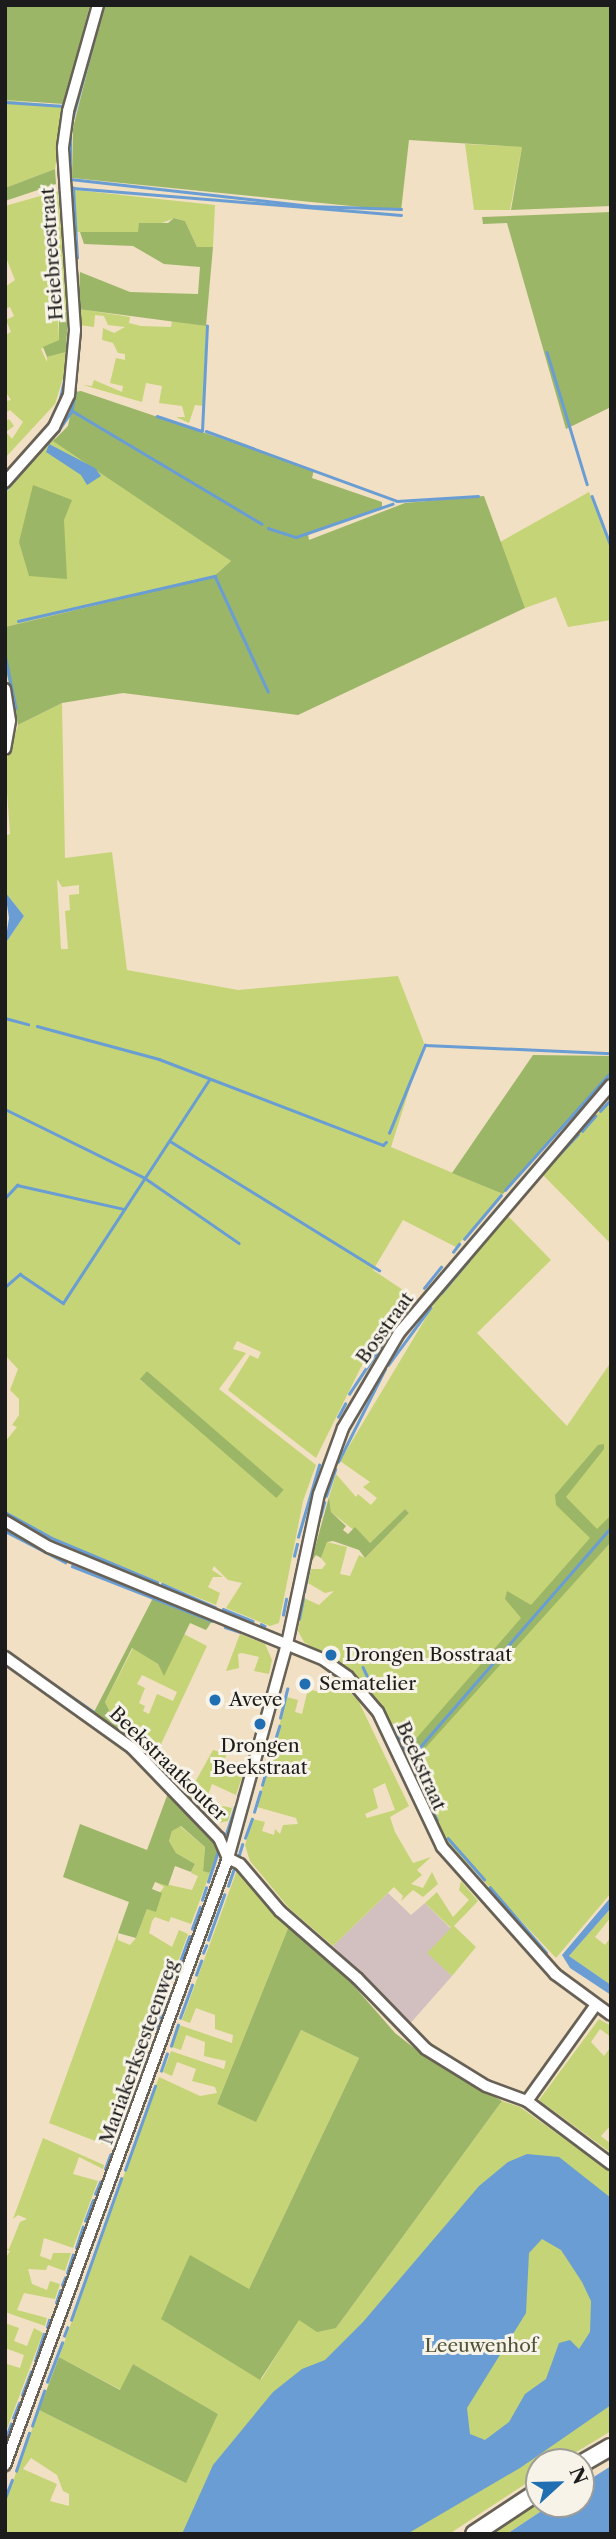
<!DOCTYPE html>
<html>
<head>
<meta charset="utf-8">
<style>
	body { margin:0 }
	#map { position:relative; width:616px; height:2539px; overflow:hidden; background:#f1e0c3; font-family:"Libre Caslon Text",serif }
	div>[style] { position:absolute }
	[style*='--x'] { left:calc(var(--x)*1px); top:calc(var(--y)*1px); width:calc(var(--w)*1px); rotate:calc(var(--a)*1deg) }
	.industrial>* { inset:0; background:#d2bfc0 }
	.green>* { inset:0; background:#c5d476 }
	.forest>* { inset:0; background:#9cb667; transform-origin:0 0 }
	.water>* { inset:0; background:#699dd4 }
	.stream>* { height:2.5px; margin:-1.25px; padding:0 1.25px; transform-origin:1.25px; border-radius:1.25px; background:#699dd4 }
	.roads { filter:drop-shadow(2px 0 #676156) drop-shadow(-2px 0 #676156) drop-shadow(0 2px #676156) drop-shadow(0 -2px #676156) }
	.minor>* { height:10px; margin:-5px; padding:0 5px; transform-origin:5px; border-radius:5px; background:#fff }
	.highway>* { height:16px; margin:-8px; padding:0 8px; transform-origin:8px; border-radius:8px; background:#fff }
	.dots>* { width:19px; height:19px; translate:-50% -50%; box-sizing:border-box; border:4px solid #f7f3e8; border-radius:50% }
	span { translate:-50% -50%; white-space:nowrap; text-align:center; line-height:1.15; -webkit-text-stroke:6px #f7f3e8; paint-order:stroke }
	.street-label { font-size:19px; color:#1c1c1c }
	.poi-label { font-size:19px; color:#1c1c1c }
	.left { translate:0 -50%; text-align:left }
	.park-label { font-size:19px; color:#4f5337 }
	.frame { position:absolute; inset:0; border:7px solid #1c1c1c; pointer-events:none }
	.north { position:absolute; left:525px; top:2448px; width:70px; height:70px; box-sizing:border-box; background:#f7f3e8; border:2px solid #9f9d96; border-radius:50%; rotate:68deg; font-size:19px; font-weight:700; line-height:28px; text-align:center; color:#1c1c1c }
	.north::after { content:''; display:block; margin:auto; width:24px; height:32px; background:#1f6fb2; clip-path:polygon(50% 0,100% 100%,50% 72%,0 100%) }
</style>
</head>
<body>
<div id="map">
	<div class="industrial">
		<i style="clip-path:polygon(388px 1893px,411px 1915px,425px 1903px,451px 1929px,428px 1953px,452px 1976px,408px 2026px,333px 1946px)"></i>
	</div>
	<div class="green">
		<i style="clip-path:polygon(5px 100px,64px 106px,55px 169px,5px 188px)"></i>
		<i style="clip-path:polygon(465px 144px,522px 147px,510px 210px,474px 210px)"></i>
		<i style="clip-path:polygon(75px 190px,215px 205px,213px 247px,197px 247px,185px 221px,175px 218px,138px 232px,74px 232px,70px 199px)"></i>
		<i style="clip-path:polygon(58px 191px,68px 311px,61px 312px,58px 321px,59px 340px,41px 349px,47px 362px,47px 357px,66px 352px,64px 375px,55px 404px,5px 458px,5px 421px,9px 419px,14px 426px,6px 432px,12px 439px,23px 422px,10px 410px,5px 413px,5px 401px,11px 400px,5px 391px,5px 335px,11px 332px,6px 320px,14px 316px,10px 307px,5px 309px,5px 287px,15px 280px,5px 255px,5px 206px)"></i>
		<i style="clip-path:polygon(80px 309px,130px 317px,129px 323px,141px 326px,171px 327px,172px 321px,206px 326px,204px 406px,195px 405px,189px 423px,176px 417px,185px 417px,182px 406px,159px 403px,162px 386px,146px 383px,142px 402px,83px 385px,92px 386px,94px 380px,122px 392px,123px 386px,110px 383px,116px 358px,125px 360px,125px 354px,118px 353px,113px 343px,102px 340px,103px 328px,114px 333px,125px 327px,108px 325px,104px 316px,95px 315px,94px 327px,80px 325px)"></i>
		<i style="clip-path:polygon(53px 437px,88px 460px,231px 561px,213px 577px,5px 627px,5px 494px)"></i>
		<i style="clip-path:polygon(589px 492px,611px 550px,611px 620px,568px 627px,556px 597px,525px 608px,500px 542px)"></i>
		<i style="clip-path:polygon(evenodd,62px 703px,65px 858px,112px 852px,127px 970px,238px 990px,398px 976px,424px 1043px,391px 1147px,503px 1194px,456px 1247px,403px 1220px,373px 1270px,415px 1298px,361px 1367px,316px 1458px,228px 1390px,250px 1355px,258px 1359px,261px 1352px,237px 1341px,233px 1349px,246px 1353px,219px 1389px,316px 1465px,303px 1501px,279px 1623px,270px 1626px,226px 1608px,242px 1583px,228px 1580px,214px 1566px,212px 1570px,223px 1577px,213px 1577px,208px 1587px,220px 1593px,216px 1605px,54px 1539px,5px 1512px,5px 1442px,17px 1427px,12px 1425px,19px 1415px,19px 1399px,10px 1390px,18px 1369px,5px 1355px,5px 944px,24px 916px,5px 892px,5px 836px,10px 834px,5px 764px,18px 725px,62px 703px,57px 879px,62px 887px,79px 885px,79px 894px,69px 895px,70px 910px,65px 911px,68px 949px,61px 949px,57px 879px,62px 703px,147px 1371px,283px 1491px,140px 1380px,147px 1371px)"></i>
		<i style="clip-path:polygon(611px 1099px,611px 1244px,542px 1174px)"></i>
		<i style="clip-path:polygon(508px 1216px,551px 1260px,477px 1333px,567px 1426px,611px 1362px,611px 1893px,556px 1958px,447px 1842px,380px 1703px,356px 1675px,304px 1642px,298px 1631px,304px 1598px,319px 1605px,334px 1591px,325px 1593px,308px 1583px,311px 1569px,322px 1569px,326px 1564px,321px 1558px,327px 1542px,347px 1547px,340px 1574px,350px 1576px,359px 1555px,365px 1558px,409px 1513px,405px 1509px,370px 1543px,331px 1512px,329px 1497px,336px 1474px,356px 1497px,358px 1494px,371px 1505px,377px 1498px,363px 1487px,370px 1482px,340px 1461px,439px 1296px)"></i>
		<i style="clip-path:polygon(evenodd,184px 1634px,207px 1646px,154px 1759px,139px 1751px,137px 1737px,111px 1714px,105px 1702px,133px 1648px,158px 1664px,164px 1675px,184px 1634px,142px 1675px,177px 1692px,173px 1701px,157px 1694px,149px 1714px,143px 1711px,145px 1706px,139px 1703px,145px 1688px,137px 1684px,142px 1675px)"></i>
		<i style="clip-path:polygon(240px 1634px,265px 1644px,272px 1660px,269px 1674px,254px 1671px,259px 1657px,242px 1653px,238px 1654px,239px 1668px,226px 1671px)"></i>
		<i style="clip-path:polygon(evenodd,333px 1677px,358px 1700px,409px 1806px,390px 1817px,395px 1832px,413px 1863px,431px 1857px,417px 1870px,422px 1875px,411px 1884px,423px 1888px,432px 1872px,438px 1884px,423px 1897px,413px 1890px,401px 1901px,403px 1896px,394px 1887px,333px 1946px,289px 1908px,250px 1861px,245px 1845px,253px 1819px,265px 1822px,262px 1831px,274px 1835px,275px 1829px,280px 1834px,283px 1825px,298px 1824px,296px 1818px,257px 1807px,287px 1697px,298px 1700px,295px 1712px,302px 1714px,308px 1689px,319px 1692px,333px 1677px,385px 1783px,395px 1810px,367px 1818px,365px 1814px,378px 1808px,373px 1789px,385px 1783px)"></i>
		<i style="clip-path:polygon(213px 1750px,227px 1754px,217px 1774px,231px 1777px,234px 1768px,244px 1771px,236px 1795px,212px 1784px,206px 1801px,217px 1811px,223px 1806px,232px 1808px,228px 1821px,218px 1823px,188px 1795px)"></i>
		<i style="clip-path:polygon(180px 1826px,205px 1847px,203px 1870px,210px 1873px,191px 1924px,171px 1917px,169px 1922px,155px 1917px,152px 1921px,149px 1933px,172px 1947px,179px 1930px,188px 1934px,114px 2139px,103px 2144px,49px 2123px,118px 1933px,118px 1940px,130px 1945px,136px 1938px,147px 1909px,164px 1887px,156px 1882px,192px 1890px,198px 1876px,191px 1873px,195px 1864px,176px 1853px,169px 1841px,172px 1831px)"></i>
		<i style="clip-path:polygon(evenodd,237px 1870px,289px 1926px,217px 2104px,256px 2121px,301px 2030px,359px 2058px,249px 2289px,261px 2380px,299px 2319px,336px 2328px,502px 2101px,520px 2107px,611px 2172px,611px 2431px,560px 2462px,539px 2462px,539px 2475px,449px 2534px,5px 2534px,5px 2503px,39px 2410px,185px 2482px,218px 2414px,133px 2364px,121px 2390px,59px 2357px,159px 2077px,200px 2096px,217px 2093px,215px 2087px,192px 2081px,196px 2069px,177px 2062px,172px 2076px,163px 2072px,171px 2051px,224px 2069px,226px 2061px,204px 2056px,205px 2042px,186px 2035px,181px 2050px,172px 2047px,179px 2025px,232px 2043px,233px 2035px,215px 2029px,215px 2015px,196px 2008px,190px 2023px,182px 2020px,237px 1870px,31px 2458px,57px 2475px,63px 2491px,69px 2494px,69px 2506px,50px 2501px,57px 2484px,23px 2469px,31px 2458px)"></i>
		<i style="clip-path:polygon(461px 1881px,478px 1901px,454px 1926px,476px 1947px,452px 1976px,427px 1953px,451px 1928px,425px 1903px,437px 1892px,453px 1917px,469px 1900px,459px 1890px)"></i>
		<i style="clip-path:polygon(611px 1908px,611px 1917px,595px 1937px,605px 1945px,611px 1937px,611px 1985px,569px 1956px)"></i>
		<i style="clip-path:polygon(599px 2019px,611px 2026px,611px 2037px,600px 2029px,591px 2042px,604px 2056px,611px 2047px,611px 2125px,601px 2136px,611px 2144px,611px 2153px,539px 2100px)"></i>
		<i style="clip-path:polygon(43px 2138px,104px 2165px,103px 2169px,79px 2157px,73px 2174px,98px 2181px,73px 2248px,44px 2238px,40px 2256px,51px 2260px,53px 2253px,71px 2253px,65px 2271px,48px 2265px,46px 2270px,28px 2269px,32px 2284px,47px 2290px,50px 2281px,60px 2284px,55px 2299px,24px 2293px,17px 2310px,47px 2318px,45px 2326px,5px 2312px,5px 2259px,10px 2251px,5px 2249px,9px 2249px,20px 2222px,27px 2219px,18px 2215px,13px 2219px)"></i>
		<i style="clip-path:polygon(5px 2323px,19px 2328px,14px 2341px,27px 2346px,34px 2328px,43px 2333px,5px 2434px,5px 2369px,7px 2364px,20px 2368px,24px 2355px,5px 2348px)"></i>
		<i style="clip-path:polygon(539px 2499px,539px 2504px,552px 2504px,507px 2534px,485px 2534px)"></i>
	</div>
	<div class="forest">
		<i style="clip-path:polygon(5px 5px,90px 5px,64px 104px,5px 100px)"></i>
		<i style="clip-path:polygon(104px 5px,611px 5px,611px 206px,511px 210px,522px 147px,409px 140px,401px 211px,72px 178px,73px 128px)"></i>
		<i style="clip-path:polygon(55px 169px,56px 184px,5px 201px,5px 188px)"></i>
		<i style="clip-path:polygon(611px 212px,611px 407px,566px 429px,507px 223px,483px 224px,482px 217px)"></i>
		<i style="clip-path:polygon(174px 218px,185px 221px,197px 247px,213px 247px,206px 326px,78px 309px,80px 272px,130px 292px,198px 294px,200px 267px,164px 264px,133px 246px,84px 244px,80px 232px,138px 232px,139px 223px,168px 223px)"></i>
		<i style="clip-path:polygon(68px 311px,66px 352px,47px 357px,43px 347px,59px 340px,59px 316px)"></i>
		<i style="clip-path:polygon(81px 391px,314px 470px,312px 478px,382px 502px,382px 507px,308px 534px,309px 540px,405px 503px,484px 496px,525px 608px,298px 715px,123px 693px,62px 703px,18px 725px,5px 666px,5px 627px,213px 577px,231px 561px,53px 441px,68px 426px,75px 392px)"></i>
		<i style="clip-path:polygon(33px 485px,72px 500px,64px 520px,67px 579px,29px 576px,19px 542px)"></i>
		<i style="clip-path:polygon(533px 1055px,611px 1056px,611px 1074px,503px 1194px,452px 1173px)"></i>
		<i style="left:147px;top:1371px;width:181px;height:11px;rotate:41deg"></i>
		<i style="clip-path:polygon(604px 1444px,604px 1449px,566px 1497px,597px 1529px,611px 1515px,611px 1542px,419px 1755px,414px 1741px,521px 1618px,505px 1599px,507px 1591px,531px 1605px,590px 1538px,556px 1505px,555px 1495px,598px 1445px)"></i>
		<i style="clip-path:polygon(329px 1497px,331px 1512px,346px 1526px,343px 1530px,348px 1534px,355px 1527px,370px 1543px,405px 1509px,409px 1513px,365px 1558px,359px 1550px,333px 1541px,327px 1542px,321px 1558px,316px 1555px,311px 1562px)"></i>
		<i style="clip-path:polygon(153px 1598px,212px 1621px,206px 1630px,190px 1623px,164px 1676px,158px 1664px,132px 1648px,105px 1702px,111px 1714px,137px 1737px,147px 1736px,139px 1751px,94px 1712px)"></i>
		<i style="clip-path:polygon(168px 1793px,220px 1846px,210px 1873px,203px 1871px,205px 1847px,181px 1826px,172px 1831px,169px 1841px,176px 1853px,195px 1864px,191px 1872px,175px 1866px,168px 1886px,155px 1882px,152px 1889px,162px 1893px,156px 1912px,147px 1909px,136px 1938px,118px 1933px,129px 1902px,63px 1877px,80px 1824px,147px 1850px)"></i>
		<i style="clip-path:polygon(289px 1926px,334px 1963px,395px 2033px,423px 2055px,502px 2101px,336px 2328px,317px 2332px,299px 2320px,260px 2380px,161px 2319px,190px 2255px,249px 2289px,359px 2058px,301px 2030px,256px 2122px,217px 2104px)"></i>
		<i style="clip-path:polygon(59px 2357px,120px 2390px,133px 2364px,218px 2414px,186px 2483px,39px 2410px)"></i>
	</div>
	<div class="water">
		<i style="clip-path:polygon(49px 444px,95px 468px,101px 476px,87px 485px,81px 475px,46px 452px)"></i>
		<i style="clip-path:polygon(5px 892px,24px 916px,5px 944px,9px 918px)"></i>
		<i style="clip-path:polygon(611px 1897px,611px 1908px,569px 1956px,611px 1985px,611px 1995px,570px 1968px,562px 1955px)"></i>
		<i style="clip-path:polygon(evenodd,527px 2154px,559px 2157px,611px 2198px,611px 2405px,520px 2468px,407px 2534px,182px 2534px,213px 2465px,273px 2392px,302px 2369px,325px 2360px,363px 2322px,479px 2186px,508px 2162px,527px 2154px,542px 2239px,561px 2250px,582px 2282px,591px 2301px,590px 2332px,579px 2349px,570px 2340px,559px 2343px,546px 2379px,525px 2394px,509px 2422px,485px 2440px,470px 2434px,467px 2408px,526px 2313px,529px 2253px,542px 2239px)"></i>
		<i style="clip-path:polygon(611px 2466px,611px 2534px,507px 2534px,552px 2504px,581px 2504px,581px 2485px)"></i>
	</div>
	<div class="stream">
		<i style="--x:68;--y:93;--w:91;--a:-74.7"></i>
		<i style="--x:5;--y:102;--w:59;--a:3.9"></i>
		<i style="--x:72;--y:120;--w:119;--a:-74.9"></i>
		<i style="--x:70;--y:172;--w:38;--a:-90"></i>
		<i style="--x:70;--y:179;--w:242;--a:6.4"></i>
		<i style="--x:310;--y:206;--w:91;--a:1.9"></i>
		<i style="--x:59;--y:182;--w:10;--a:-84"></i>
		<i style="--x:60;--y:192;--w:21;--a:85"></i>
		<i style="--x:77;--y:258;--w:70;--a:-93.3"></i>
		<i style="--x:73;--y:188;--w:329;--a:4.7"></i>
		<i style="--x:547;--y:352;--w:138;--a:73.1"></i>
		<i style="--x:60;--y:398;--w:22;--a:-77"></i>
		<i style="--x:71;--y:410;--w:222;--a:30.8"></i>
		<i style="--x:157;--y:416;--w:47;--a:18.4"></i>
		<i style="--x:202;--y:431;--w:105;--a:-87.3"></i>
		<i style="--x:206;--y:431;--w:203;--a:20.1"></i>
		<i style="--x:397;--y:501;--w:81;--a:-3.5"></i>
		<i style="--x:5;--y:490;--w:79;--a:-48.1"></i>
		<i style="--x:58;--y:431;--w:23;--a:-56"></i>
		<i style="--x:71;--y:412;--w:19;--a:-78"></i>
		<i style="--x:592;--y:496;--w:53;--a:69.2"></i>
		<i style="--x:268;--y:528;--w:29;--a:18"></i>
		<i style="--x:296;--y:537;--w:102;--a:-19"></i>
		<i style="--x:18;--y:621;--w:202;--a:-12.9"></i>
		<i style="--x:215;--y:576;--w:127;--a:65.3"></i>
		<i style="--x:5;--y:654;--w:55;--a:78.5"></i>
		<i style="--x:5;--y:1018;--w:24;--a:15"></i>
		<i style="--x:37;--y:1026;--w:126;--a:15.1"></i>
		<i style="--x:159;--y:1059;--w:240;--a:21"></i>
		<i style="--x:383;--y:1145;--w:4;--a:-45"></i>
		<i style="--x:5;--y:1109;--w:156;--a:26.2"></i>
		<i style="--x:145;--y:1178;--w:114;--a:34.7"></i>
		<i style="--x:600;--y:1111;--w:16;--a:-47"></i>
		<i style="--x:582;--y:1131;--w:20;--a:-49"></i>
		<i style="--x:389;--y:1133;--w:95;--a:-67.8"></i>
		<i style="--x:425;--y:1045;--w:186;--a:2.5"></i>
		<i style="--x:170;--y:1141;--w:246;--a:31.7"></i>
		<i style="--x:549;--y:1165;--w:42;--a:-46.9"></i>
		<i style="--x:505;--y:1190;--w:159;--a:-48.1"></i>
		<i style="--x:5;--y:1198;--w:18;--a:-47"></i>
		<i style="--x:17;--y:1185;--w:110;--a:12.6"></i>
		<i style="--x:464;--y:1239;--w:57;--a:-49.9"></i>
		<i style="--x:453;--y:1252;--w:10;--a:-53"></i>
		<i style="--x:5;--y:1287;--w:20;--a:-41"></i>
		<i style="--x:20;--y:1274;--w:52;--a:34"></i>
		<i style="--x:63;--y:1303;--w:267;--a:-56.8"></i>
		<i style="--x:424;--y:1288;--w:27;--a:-51"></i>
		<i style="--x:441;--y:1293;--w:42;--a:-49.8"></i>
		<i style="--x:388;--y:1365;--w:71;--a:-53.6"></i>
		<i style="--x:349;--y:1394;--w:82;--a:-56.5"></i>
		<i style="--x:338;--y:1417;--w:15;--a:-62"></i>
		<i style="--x:338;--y:1462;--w:104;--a:-63.2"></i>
		<i style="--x:326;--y:1496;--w:28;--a:-71"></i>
		<i style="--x:5;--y:1512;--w:56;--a:28.9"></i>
		<i style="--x:54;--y:1539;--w:112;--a:22.7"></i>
		<i style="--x:320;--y:1517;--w:15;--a:-74"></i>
		<i style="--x:5;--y:1531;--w:68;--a:27.3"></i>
		<i style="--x:298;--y:1537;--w:75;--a:-73.7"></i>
		<i style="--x:294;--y:1556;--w:12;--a:-76"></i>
		<i style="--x:72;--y:1566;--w:150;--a:21.4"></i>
		<i style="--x:162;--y:1584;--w:58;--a:23.5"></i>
		<i style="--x:304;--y:1592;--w:25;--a:-79"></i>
		<i style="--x:223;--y:1609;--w:32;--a:22"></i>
		<i style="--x:283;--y:1615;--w:16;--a:-79"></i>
		<i style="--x:299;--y:1619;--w:21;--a:-79"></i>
		<i style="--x:261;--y:1624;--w:4;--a:27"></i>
		<i style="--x:225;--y:1627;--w:16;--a:18"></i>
		<i style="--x:5;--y:1650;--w:108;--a:34.9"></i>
		<i style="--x:363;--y:1667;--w:21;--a:65"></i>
		<i style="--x:280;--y:1718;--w:30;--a:-76"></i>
		<i style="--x:395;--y:1727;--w:68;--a:66.5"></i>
		<i style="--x:419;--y:1748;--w:293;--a:-49"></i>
		<i style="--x:271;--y:1753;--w:28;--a:-73"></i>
		<i style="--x:262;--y:1785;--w:25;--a:-74"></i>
		<i style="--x:424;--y:1793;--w:30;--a:64"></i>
		<i style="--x:238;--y:1796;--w:8;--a:-67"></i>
		<i style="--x:254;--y:1812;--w:21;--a:-73"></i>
		<i style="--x:226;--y:1834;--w:28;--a:-72"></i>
		<i style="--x:245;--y:1838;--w:20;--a:-70"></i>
		<i style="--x:448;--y:1838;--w:55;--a:48.7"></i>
		<i style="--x:238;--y:1858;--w:14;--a:-73"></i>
		<i style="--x:208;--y:1882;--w:35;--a:-72"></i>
		<i style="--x:228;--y:1886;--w:18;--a:-71"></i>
		<i style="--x:490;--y:1887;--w:86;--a:49.3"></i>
		<i style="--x:202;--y:1900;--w:13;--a:-72"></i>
		<i style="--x:192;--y:1929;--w:23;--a:-70"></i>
		<i style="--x:208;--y:1940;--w:48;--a:-70.4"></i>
		<i style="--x:203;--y:1953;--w:8;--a:-67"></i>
		<i style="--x:196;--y:1975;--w:15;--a:-70"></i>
		<i style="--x:174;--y:1978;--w:44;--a:-69.9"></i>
		<i style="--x:180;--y:2018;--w:35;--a:-70"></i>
		<i style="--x:155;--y:2030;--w:39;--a:-71"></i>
		<i style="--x:171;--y:2046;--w:22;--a:-72"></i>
		<i style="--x:140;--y:2071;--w:19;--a:-72"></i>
		<i style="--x:161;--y:2071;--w:18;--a:-71"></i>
		<i style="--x:131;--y:2094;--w:12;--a:-70"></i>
		<i style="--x:118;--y:2131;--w:31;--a:-69"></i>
		<i style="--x:113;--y:2146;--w:8;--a:-76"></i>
		<i style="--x:105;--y:2169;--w:15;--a:-70"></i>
		<i style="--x:125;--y:2170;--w:89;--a:-70.3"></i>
		<i style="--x:95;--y:2194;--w:13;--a:-67"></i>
		<i style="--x:85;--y:2221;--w:22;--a:-69"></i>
		<i style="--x:76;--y:2248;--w:22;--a:-72"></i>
		<i style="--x:67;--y:2273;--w:19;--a:-72"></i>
		<i style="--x:62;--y:2285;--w:8;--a:-67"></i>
		<i style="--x:56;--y:2303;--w:13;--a:-72"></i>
		<i style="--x:71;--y:2320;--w:150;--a:-70.5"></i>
		<i style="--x:47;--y:2327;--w:7;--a:-74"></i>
		<i style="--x:64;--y:2336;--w:9;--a:-69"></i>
		<i style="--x:35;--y:2361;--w:28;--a:-72"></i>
		<i style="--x:47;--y:2382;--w:42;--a:-69"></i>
		<i style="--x:22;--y:2395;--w:25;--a:-69"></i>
		<i style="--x:13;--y:2418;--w:16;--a:-68"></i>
		<i style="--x:32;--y:2426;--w:37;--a:-71"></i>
		<i style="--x:5;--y:2441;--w:18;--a:-71"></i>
		<i style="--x:16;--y:2471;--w:40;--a:-71.1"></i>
		<i style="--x:5;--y:2498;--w:19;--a:-69"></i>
	</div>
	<div class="roads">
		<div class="minor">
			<i style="--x:5;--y:482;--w:74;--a:-48.3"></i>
			<i style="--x:54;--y:427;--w:35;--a:-65"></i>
			<i style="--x:69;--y:395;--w:65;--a:-84.7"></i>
			<i style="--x:75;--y:330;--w:183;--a:-93.8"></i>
			<i style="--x:63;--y:147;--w:36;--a:-82"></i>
			<i style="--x:68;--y:111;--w:110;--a:-74.2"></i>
			<i style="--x:5;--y:689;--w:32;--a:81"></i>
			<i style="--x:10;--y:721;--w:28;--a:100"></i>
			<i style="--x:5;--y:1521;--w:51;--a:30.6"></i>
			<i style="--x:49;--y:1547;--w:297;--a:22.3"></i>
			<i style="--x:324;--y:1660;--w:29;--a:35"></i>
			<i style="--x:348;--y:1677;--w:46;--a:49.4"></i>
			<i style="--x:378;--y:1712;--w:149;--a:64.6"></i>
			<i style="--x:442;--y:1847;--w:170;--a:48.3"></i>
			<i style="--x:555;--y:1974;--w:69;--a:36.2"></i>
			<i style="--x:5;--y:1657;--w:156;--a:35.6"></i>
			<i style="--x:132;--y:1748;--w:125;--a:46"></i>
			<i style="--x:219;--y:1838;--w:22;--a:66"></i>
			<i style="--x:228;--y:1858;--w:13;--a:27"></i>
			<i style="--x:240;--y:1864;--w:62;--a:49.6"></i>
			<i style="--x:280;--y:1911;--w:102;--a:41"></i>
			<i style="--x:357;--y:1978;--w:99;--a:45.8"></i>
			<i style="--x:426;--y:2049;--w:70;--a:31.7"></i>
			<i style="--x:486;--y:2086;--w:44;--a:20.1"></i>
			<i style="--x:527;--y:2101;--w:105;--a:36.9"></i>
			<i style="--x:527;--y:2101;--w:117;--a:-54.4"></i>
			<i style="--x:5;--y:2465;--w:647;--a:-69.83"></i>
			<i style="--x:228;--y:1858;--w:222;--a:-74.6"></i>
			<i style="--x:287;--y:1644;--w:153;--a:-78"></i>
			<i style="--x:319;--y:1494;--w:70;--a:-70"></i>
			<i style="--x:343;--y:1428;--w:110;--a:-59.5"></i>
			<i style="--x:399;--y:1333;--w:326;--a:-49.5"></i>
		</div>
		<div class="highway">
			<i style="--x:581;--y:2464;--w:34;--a:-30"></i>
			<i style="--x:474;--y:2534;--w:78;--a:-33.5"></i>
		</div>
	</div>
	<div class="dots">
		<i style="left:331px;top:1655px;background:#1f6fb2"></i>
		<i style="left:305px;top:1684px;background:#1f6fb2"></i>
		<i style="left:215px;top:1700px;background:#1f6fb2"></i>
		<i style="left:260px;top:1724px;background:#1f6fb2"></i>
	</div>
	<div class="street-label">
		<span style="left:52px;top:254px;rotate:-94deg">Heiebreestraat</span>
		<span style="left:385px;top:1328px;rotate:-54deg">Bosstraat</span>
		<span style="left:168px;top:1764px;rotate:44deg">Beekstraatkouter</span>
		<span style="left:421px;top:1766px;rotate:66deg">Beekstraat</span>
		<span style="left:139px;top:2052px;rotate:-70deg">Mariakerksesteenweg</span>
	</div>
	<div class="poi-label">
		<span class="left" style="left:345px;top:1655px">Drongen Bosstraat</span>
		<span class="left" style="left:319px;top:1684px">Sematelier</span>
		<span class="left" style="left:229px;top:1700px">Aveve</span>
		<span style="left:260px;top:1757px">Drongen<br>Beekstraat</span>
	</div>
	<div class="park-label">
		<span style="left:481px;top:2346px">Leeuwenhof</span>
	</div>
	<div class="frame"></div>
	<div class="north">N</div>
</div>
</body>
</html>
